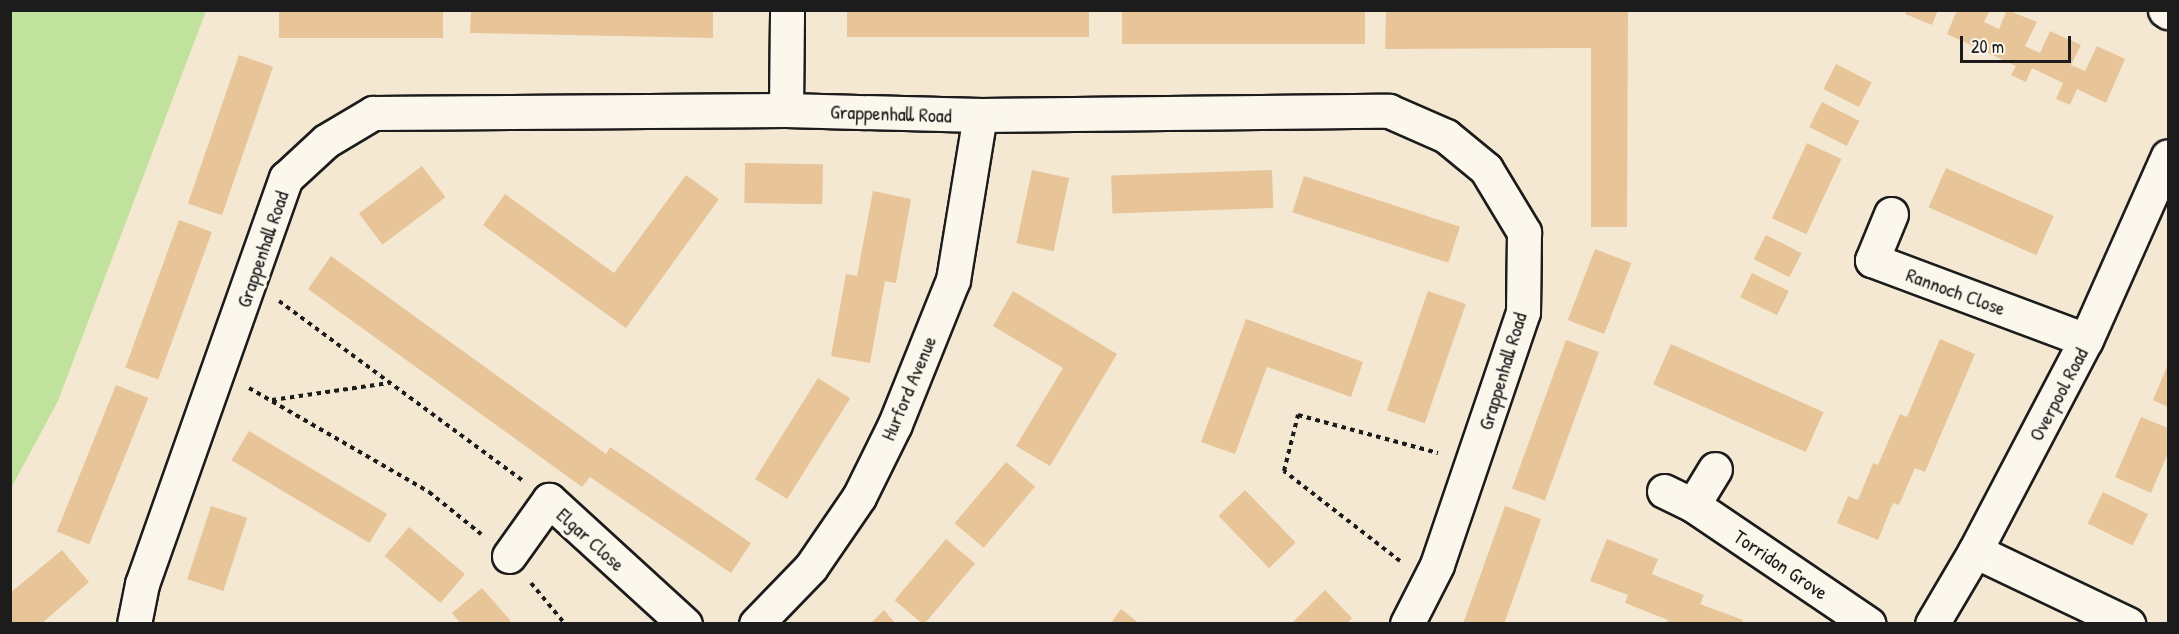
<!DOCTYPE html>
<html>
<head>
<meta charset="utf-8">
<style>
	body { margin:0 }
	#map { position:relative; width:2179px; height:634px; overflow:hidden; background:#f5e8d3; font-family:"Patrick Hand",sans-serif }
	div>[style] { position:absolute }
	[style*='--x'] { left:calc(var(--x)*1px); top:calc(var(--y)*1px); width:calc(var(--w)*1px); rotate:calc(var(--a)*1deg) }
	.green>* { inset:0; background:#c0e29c }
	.building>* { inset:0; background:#e7c599; transform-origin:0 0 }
	.path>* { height:4px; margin-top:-2px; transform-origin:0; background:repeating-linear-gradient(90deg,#1c1c1c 0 4.5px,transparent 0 9px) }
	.roads { filter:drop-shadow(2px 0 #1c1c1c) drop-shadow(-2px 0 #1c1c1c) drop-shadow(0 2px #1c1c1c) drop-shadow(0 -2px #1c1c1c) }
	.minor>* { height:33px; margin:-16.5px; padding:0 16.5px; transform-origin:16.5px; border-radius:16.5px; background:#fbf7ec }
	span { translate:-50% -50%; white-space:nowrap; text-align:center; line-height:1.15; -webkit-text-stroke:6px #fbf7ec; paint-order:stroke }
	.street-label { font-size:20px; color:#1c1c1c }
	.frame { position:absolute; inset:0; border:12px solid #1c1c1c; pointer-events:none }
	.scale { position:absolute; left:1960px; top:36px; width:111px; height:27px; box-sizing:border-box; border:3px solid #1c1c1c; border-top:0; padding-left:8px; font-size:18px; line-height:21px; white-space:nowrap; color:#1c1c1c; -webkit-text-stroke:4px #fbf7ec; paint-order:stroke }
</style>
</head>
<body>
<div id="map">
	<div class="green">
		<i style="clip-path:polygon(11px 10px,206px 11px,58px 401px,11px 488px)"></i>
	</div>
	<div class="building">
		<i style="left:279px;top:10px;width:164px;height:28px"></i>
		<i style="clip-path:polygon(471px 10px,713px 10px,713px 38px,470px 33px)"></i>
		<i style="left:847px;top:10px;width:242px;height:27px"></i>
		<i style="left:1122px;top:10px;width:243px;height:34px"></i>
		<i style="clip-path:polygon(1906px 10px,1938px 10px,1932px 25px,1905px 14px)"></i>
		<i style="clip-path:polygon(1957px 10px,1990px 10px,1984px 22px,1999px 29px,2007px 10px,2037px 22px,2025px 46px,2040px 53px,2050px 31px,2081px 45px,2071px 65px,2085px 71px,2097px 46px,2125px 59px,2106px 103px,2077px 89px,2070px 105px,2056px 99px,2063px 83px,2032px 68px,2026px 82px,2011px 75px,2016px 66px,1947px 34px)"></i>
		<i style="clip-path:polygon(1386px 11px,1628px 11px,1627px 227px,1591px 227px,1591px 48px,1385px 49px)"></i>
		<i style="left:239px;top:55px;width:36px;height:157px;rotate:19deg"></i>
		<i style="left:1836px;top:64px;width:40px;height:28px;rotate:27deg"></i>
		<i style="left:1822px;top:102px;width:42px;height:28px;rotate:27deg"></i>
		<i style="left:1807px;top:143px;width:38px;height:83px;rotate:25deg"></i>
		<i style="left:745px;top:163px;width:78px;height:40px;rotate:1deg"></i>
		<i style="left:422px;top:166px;width:39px;height:79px;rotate:53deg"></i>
		<i style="left:1946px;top:168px;width:118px;height:43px;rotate:24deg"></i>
		<i style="left:1032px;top:170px;width:38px;height:75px;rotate:12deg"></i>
		<i style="left:1272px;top:170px;width:38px;height:161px;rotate:88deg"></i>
		<i style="clip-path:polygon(686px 175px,719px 199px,626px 328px,483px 225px,505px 194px,614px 273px)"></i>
		<i style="left:1304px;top:176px;width:164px;height:38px;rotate:18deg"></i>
		<i style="clip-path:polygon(873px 191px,911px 199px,896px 283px,885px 281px,870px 363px,831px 356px,846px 274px,857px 276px)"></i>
		<i style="left:179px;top:220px;width:35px;height:157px;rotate:20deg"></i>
		<i style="left:1766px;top:235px;width:40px;height:27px;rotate:27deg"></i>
		<i style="left:1595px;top:249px;width:39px;height:76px;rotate:21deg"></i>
		<i style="clip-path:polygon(331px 256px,606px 454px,610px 447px,751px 543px,731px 573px,590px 477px,582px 487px,308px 289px)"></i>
		<i style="left:1752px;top:273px;width:41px;height:27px;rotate:26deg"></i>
		<i style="clip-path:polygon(1013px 291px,1117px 354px,1050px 466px,1016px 446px,1063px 368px,993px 326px)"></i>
		<i style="left:1428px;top:291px;width:40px;height:126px;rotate:19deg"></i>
		<i style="clip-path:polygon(1246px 319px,1363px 362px,1351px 397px,1267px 367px,1235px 454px,1201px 442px)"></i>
		<i style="clip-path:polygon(1940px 339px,1975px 354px,1925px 472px,1915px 468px,1899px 505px,1893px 503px,1878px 540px,1837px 523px,1848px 496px,1858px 500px,1873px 463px,1878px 465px,1900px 414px,1907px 417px)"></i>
		<i style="left:1566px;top:340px;width:35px;height:158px;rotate:20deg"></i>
		<i style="left:1671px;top:344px;width:167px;height:44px;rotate:24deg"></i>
		<i style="clip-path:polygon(2168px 364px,2168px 407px,2153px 400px)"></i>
		<i style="left:818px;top:378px;width:38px;height:119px;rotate:32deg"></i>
		<i style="left:116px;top:385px;width:35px;height:158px;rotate:22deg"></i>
		<i style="clip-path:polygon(2141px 417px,2168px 428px,2168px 453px,2151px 493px,2115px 477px)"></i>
		<i style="left:249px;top:431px;width:161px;height:34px;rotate:31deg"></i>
		<i style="left:1006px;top:462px;width:38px;height:80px;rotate:40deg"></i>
		<i style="left:1245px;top:490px;width:73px;height:37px;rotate:46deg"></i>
		<i style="left:2103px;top:492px;width:50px;height:35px;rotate:26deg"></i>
		<i style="left:211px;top:506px;width:38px;height:77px;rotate:18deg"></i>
		<i style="clip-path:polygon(1505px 506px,1541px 519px,1514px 596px,1504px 624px,1463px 624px)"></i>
		<i style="left:409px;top:527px;width:73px;height:38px;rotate:40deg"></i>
		<i style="left:946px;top:539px;width:38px;height:80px;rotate:40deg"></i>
		<i style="clip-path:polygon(1607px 539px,1658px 559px,1652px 574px,1704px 595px,1700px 604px,1743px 620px,1741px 624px,1666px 624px,1668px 620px,1625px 603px,1628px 595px,1590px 581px)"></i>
		<i style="clip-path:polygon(62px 550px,89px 582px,41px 624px,10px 624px,10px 593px)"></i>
		<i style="clip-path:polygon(482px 588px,509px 619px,512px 624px,461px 624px,452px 613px)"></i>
		<i style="clip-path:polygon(1325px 590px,1352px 618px,1347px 624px,1291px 624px)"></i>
		<i style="clip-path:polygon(1121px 609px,1140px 624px,1110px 624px)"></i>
		<i style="clip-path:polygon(884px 610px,896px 624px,870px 624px)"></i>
	</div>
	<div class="path">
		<i style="--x:279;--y:301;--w:302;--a:36.4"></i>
		<i style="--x:249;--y:388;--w:208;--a:30"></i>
		<i style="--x:429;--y:492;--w:67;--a:38.9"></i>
		<i style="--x:272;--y:400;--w:118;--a:-8.3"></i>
		<i style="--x:1400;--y:561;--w:147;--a:-142.2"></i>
		<i style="--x:1284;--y:471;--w:58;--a:-76"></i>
		<i style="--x:1298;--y:415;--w:145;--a:15.2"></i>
		<i style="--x:531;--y:583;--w:53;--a:50.3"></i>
	</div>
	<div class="roads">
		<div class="minor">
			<i style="--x:2165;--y:10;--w:4;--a:34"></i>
			<i style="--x:786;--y:110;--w:100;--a:-89.4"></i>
			<i style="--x:1891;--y:214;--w:50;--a:112.4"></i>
			<i style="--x:1872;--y:260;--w:228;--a:20.5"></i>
			<i style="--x:1664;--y:491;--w:32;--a:26"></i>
			<i style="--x:1693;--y:505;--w:212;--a:34.1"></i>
			<i style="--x:1693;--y:505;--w:42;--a:-58.6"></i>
			<i style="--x:1975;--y:551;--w:170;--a:25.5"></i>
			<i style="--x:509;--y:556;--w:69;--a:-54.5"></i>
			<i style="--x:549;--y:500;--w:184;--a:42.4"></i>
			<i style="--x:134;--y:624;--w:41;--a:-78.7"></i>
			<i style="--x:142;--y:584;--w:431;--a:-70.5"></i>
			<i style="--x:286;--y:178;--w:54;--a:-42.8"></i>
			<i style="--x:326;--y:141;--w:55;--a:-30.8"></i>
			<i style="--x:373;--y:113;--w:413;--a:-0.4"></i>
			<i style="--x:786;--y:110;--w:194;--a:1.5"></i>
			<i style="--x:980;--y:115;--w:409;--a:-0.6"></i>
			<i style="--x:1389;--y:111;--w:62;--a:23.7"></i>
			<i style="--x:1446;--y:136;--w:52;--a:39.5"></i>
			<i style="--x:1486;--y:169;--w:74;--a:58.9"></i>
			<i style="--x:1524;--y:232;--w:80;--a:90.7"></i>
			<i style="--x:1523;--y:312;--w:267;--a:108.8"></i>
			<i style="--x:1437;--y:565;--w:66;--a:117"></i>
			<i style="--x:756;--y:624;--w:79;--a:-46"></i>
			<i style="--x:811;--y:567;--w:85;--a:-55.6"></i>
			<i style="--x:859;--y:497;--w:81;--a:-63.7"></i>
			<i style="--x:895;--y:424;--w:155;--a:-68.1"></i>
			<i style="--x:953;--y:280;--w:167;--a:-80.7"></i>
			<i style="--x:1932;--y:624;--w:85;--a:-59.5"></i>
			<i style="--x:1975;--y:551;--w:238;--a:-62.3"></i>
			<i style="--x:2086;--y:340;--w:201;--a:-66"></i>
		</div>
	</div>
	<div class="street-label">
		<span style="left:891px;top:113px;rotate:2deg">Grappenhall Road</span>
		<span style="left:262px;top:249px;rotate:-71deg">Grappenhall Road</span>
		<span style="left:1956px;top:291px;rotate:20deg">Rannoch Close</span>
		<span style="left:1502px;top:371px;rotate:-73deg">Grappenhall Road</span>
		<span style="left:908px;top:388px;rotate:-67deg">Hurford Avenue</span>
		<span style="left:2058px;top:394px;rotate:-62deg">Overpool Road</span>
		<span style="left:591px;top:539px;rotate:42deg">Elgar Close</span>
		<span style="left:1781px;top:564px;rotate:34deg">Torridon Grove</span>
	</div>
	<div class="frame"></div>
	<div class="scale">20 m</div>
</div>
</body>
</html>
